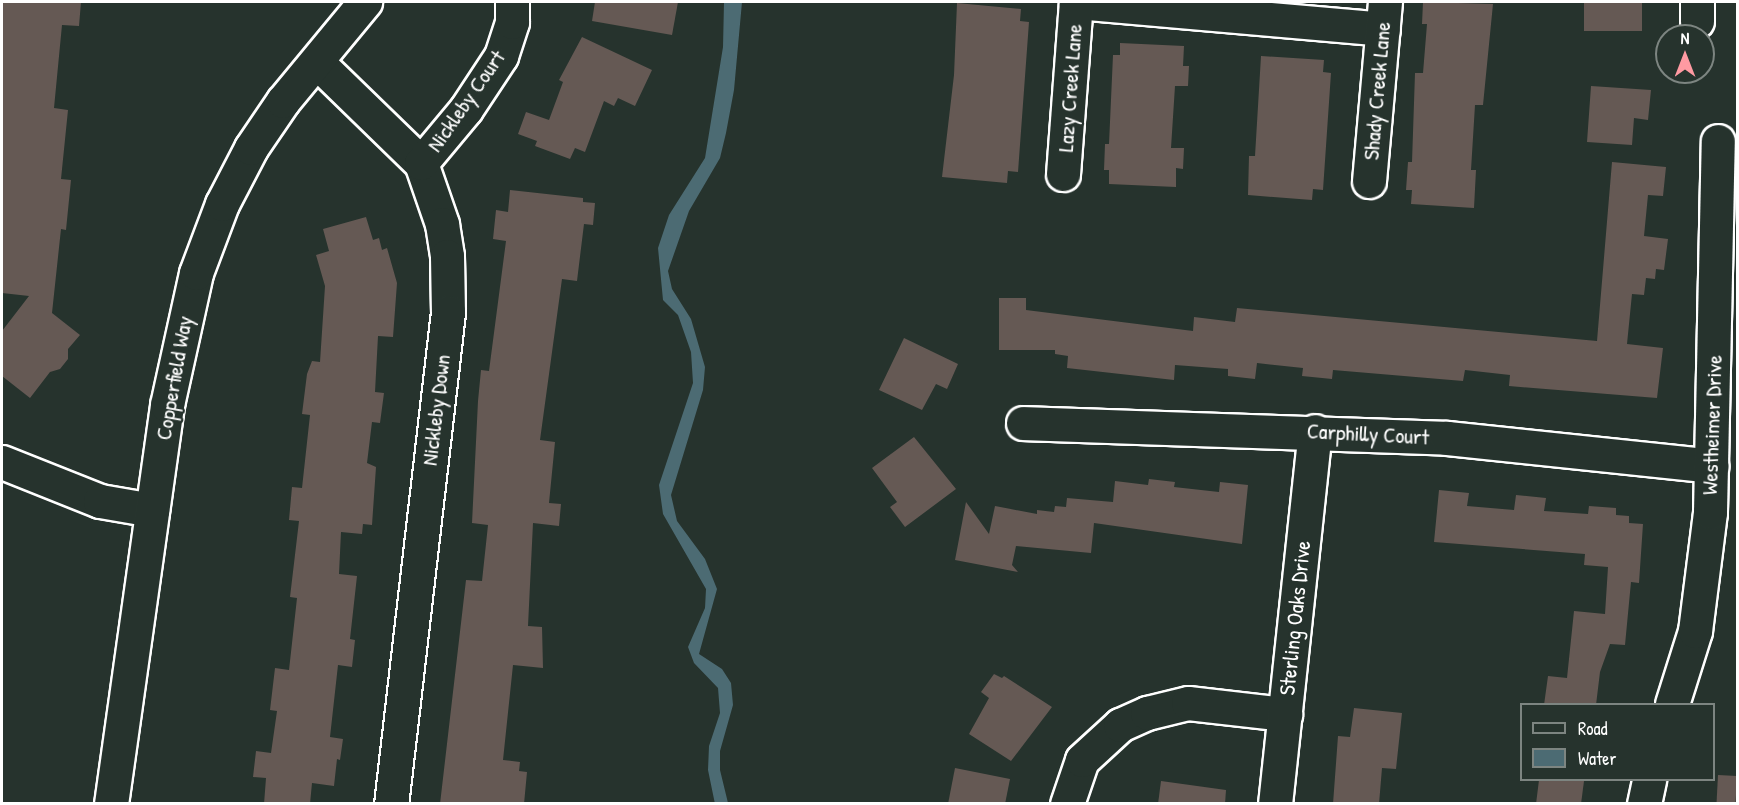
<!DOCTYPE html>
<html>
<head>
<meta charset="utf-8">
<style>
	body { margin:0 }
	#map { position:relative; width:1739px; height:805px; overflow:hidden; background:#26332d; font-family:"Patrick Hand",sans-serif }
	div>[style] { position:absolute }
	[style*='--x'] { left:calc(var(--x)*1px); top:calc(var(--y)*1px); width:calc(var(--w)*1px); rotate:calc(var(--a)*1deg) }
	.water>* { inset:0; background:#4c6b73 }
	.building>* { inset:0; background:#655954; transform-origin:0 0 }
	.roads { filter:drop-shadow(2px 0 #fff) drop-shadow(-2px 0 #fff) drop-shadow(0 2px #fff) drop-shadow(0 -2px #fff) }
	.minor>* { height:33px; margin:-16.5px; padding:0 16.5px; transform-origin:16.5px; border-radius:16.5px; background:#26332d }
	span { translate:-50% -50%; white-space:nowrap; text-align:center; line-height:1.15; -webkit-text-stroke:4.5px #26332d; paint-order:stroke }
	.street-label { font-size:22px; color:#fff }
	.frame { position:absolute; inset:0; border:3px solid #fff; pointer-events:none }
	.legend { position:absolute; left:1520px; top:703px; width:195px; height:78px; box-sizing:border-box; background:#26332d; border:2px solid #7d8581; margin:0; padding:8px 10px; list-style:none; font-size:18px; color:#fff }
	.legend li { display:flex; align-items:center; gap:12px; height:30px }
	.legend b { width:30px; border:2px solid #7d8581 }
	.north { position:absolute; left:1655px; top:24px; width:60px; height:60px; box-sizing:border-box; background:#26332d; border:2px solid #7d8581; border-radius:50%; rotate:0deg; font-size:16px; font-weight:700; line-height:24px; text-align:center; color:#fff }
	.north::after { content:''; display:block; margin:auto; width:21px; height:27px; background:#ff9aa2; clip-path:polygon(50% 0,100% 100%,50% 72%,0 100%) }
</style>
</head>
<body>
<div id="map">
	<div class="water">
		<i style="clip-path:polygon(724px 2px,742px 2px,734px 90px,726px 133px,720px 158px,689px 211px,668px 271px,672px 289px,691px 319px,705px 367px,703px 390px,671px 495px,677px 521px,705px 559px,717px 589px,699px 654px,722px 669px,731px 683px,733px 705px,720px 751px,720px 770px,728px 803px,715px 804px,708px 770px,709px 746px,720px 713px,718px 688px,694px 663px,688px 647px,705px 608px,706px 589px,663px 514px,659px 485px,693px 383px,691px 352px,678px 315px,663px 300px,658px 248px,669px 215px,705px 158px,723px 47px)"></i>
	</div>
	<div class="building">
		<i style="clip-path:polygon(2px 2px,81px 2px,79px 26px,62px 25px,54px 108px,68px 110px,61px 179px,71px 180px,66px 230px,61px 229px,52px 313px,80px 335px,68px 349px,68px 359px,60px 369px,50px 372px,30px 398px,2px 376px,2px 331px,29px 296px,2px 293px)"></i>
		<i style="clip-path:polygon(595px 2px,678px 2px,672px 35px,592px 21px)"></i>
		<i style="clip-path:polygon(1423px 2px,1493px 4px,1483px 105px,1475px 105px,1471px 170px,1476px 170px,1474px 208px,1411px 204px,1412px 190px,1406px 190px,1408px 162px,1412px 162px,1415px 73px,1423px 73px,1427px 24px,1422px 24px)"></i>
		<i style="left:1584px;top:2px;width:58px;height:29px"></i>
		<i style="clip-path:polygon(957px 3px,1021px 9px,1020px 21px,1029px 22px,1018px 172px,1008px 171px,1007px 183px,942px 177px,954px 75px)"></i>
		<i style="clip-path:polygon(582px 37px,652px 70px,635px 106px,618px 98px,614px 106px,604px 101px,585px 152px,575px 148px,570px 159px,535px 146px,537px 141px,518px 134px,526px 112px,549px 120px,563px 82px,559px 80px)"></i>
		<i style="clip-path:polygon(1120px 43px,1184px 46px,1183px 66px,1189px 66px,1188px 86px,1175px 86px,1171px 148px,1184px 148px,1183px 169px,1176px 168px,1176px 187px,1109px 184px,1109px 170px,1104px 170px,1105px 144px,1109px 144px,1113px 55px,1120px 55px)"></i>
		<i style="clip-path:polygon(1261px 56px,1324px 60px,1323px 72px,1331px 73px,1323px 190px,1313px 189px,1312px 200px,1248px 195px,1249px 156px,1255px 156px)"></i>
		<i style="clip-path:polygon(1591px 86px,1651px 90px,1648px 120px,1634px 118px,1632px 145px,1587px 142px)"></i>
		<i style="clip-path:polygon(1612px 162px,1666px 167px,1663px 196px,1648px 195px,1644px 236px,1668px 239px,1664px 270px,1656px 269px,1655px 279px,1646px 278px,1644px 295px,1632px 294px,1627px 344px,1663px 348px,1657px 398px,1509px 386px,1510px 375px,1465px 370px,1463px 381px,1333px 370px,1332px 379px,1302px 376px,1303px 368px,1257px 363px,1255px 379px,1228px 376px,1228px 369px,1175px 365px,1174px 380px,1067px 368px,1068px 356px,1055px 354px,1055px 350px,999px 350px,999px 298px,1026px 298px,1026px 310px,1193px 331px,1194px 317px,1235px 322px,1237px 308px,1597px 341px)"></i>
		<i style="clip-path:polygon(510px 190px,583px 198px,583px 202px,595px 203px,593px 225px,584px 224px,577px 281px,562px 279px,540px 440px,555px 442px,549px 503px,561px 504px,559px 526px,533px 523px,528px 626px,542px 627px,543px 668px,513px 665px,503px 760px,520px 762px,519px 771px,527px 772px,524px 804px,440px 804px,466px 580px,482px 581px,488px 525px,472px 523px,478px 401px,481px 370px,489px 371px,506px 241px,493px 239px,496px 210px,508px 212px)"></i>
		<i style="clip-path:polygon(366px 217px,373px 240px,379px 238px,382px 250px,387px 248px,397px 283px,393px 337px,378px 336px,375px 392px,384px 393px,380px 423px,372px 422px,367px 463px,376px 467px,372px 525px,363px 524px,362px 534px,341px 532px,339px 574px,357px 576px,350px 639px,355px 640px,352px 667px,338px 665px,330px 737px,343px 739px,340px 760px,337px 759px,334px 786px,312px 783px,310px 804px,264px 804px,266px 778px,253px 777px,256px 751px,271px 753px,277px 711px,270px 710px,275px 668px,289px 670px,297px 598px,290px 597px,299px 521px,289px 520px,292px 487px,302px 488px,310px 415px,302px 414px,307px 374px,312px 361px,320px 362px,325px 286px,316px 255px,329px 251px,323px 229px)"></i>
		<i style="clip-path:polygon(904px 338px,958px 364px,947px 389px,936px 384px,922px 410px,879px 390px)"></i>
		<i style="clip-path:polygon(914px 437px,956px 489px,905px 527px,890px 507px,897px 502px,872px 468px)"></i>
		<i style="clip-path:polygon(1149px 479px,1175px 482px,1174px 487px,1219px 492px,1220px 482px,1248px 485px,1242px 544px,1094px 523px,1091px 553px,1016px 546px,1012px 565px,1018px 572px,955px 560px,966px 502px,989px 534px,995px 506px,1037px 514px,1037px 510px,1054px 512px,1055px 506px,1066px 507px,1067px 498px,1113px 502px,1115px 481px,1148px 485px)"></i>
		<i style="clip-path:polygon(1439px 490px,1469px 493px,1467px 506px,1514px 510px,1516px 495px,1546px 498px,1544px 511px,1588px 514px,1589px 506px,1616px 508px,1616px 515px,1629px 516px,1629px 523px,1643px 524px,1639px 583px,1631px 582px,1625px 645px,1610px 644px,1600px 672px,1596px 705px,1544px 705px,1548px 676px,1567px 678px,1574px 611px,1605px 614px,1608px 567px,1584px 565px,1585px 554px,1434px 542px)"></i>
		<i style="clip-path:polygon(994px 674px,1002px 678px,1004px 676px,1052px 707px,1011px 761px,969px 734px,989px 698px,981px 692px)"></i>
		<i style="clip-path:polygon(1354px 708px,1402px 713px,1396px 769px,1382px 768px,1379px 804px,1333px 804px,1338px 736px,1350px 737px)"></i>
		<i style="clip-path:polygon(955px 768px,1010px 779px,1005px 804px,948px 804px)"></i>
		<i style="left:1718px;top:775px;width:19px;height:29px;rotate:3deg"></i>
		<i style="clip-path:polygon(1539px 780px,1584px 781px,1581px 804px,1536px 804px)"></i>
		<i style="clip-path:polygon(1161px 781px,1226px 790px,1225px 804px,1158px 804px)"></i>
	</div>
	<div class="roads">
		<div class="minor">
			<i style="--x:1076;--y:2;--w:308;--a:5"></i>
			<i style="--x:1697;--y:21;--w:19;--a:-90"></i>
			<i style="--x:318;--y:63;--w:144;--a:44.2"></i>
			<i style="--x:421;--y:163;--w:65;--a:71"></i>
			<i style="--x:442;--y:224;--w:32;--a:81"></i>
			<i style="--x:447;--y:256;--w:56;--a:89"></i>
			<i style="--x:448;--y:312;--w:495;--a:96.6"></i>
			<i style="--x:421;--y:163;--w:70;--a:-50.2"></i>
			<i style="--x:466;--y:109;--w:64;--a:-56.6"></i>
			<i style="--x:501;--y:56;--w:36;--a:-72"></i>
			<i style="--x:512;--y:22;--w:20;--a:-90"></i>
			<i style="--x:1063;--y:174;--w:172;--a:-85.7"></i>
			<i style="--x:1369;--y:181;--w:180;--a:-84.9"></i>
			<i style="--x:1023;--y:423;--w:424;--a:2"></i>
			<i style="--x:1447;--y:438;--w:266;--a:6"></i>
			<i style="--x:2;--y:462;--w:105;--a:21.7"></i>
			<i style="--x:100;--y:501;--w:53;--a:9.8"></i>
			<i style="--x:1672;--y:704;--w:77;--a:-72.5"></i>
			<i style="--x:1695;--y:631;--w:120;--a:-82.8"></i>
			<i style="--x:1710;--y:512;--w:371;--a:-88.8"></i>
			<i style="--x:111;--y:804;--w:403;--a:-82"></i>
			<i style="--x:167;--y:405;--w:135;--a:-77.6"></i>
			<i style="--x:196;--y:273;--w:74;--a:-69.4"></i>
			<i style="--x:222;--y:204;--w:63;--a:-62.6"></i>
			<i style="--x:251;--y:148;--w:57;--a:-55.8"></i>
			<i style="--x:283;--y:101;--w:129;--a:-50.4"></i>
			<i style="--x:1067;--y:804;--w:46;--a:-71.2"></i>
			<i style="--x:1082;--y:760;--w:52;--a:-42.6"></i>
			<i style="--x:1120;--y:725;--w:30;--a:-24"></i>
			<i style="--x:1147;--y:713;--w:42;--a:-13.7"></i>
			<i style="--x:1188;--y:703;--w:98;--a:6.5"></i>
			<i style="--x:1275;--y:804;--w:375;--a:-83.9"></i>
			<i style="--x:1644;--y:804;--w:25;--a:-78"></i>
		</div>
	</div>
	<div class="street-label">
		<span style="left:1070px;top:88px;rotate:-86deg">Lazy Creek Lane</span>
		<span style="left:1377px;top:91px;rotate:-85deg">Shady Creek Lane</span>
		<span style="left:466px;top:101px;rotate:-55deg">Nickleby Court</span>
		<span style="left:174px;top:378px;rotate:-80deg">Copperfield Way</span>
		<span style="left:436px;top:410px;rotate:-83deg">Nickleby Down</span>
		<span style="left:1712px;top:425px;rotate:-88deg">Westheimer Drive</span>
		<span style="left:1368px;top:434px;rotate:3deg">Carphilly Court</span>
		<span style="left:1295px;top:618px;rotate:-84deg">Sterling Oaks Drive</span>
	</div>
	<div class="frame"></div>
	<ul class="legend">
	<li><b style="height:8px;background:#26332d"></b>Road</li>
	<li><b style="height:16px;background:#4c6b73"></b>Water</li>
	</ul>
	<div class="north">N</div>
</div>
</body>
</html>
